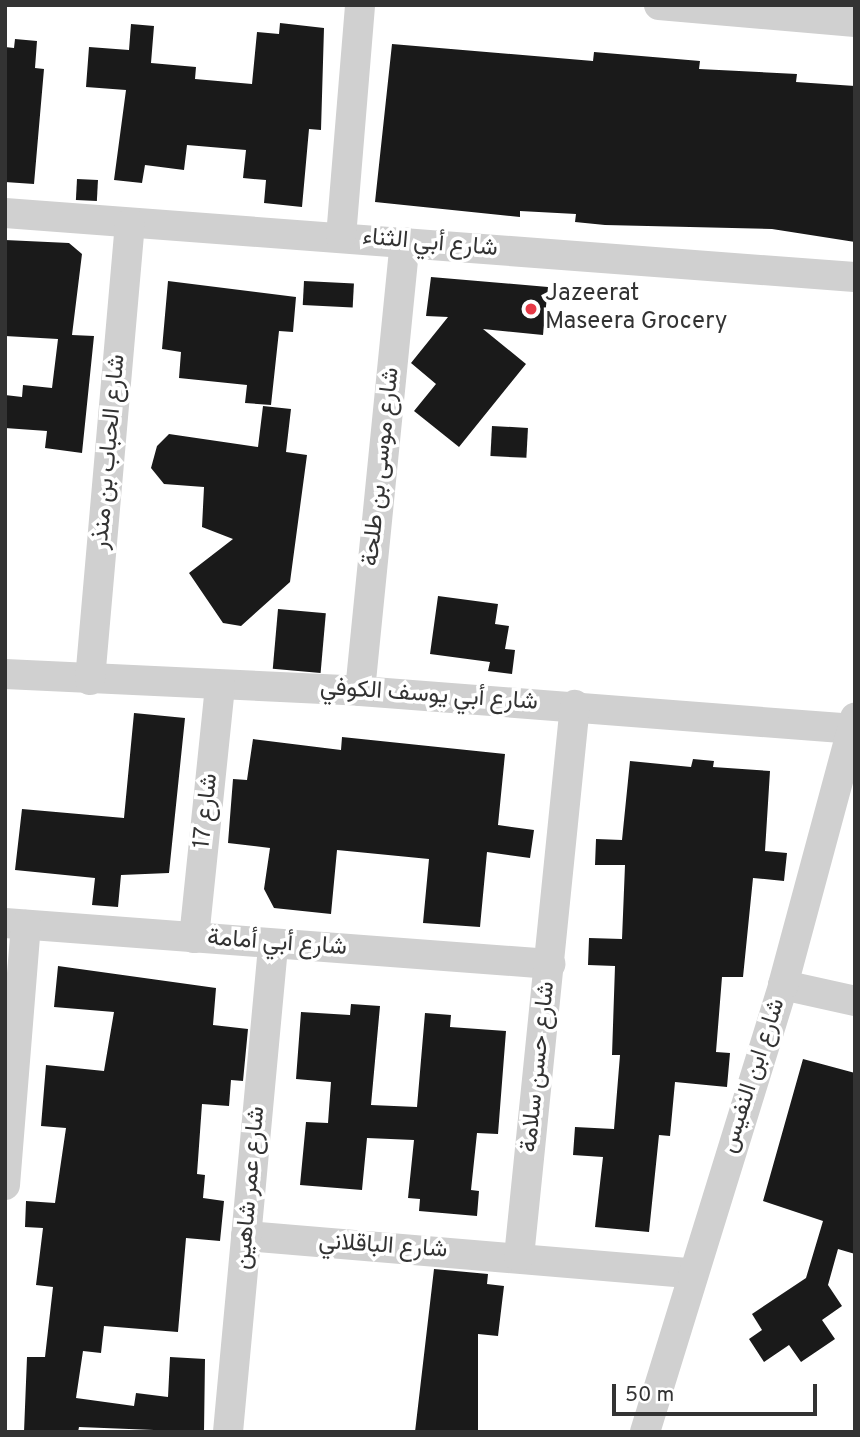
<!DOCTYPE html>
<html>
<head>
<meta charset="utf-8">
<style>
	body { margin:0 }
	#map { position:relative; width:860px; height:1437px; overflow:hidden; background:#fff; font-family:Overpass,Vazirmatn,sans-serif }
	div>[style] { position:absolute }
	[style*='--x'] { left:calc(var(--x)*1px); top:calc(var(--y)*1px); width:calc(var(--w)*1px); rotate:calc(var(--a)*1deg) }
	.building>* { inset:0; background:#1a1a1a; transform-origin:0 0 }
	.minor>* { height:30px; margin:-15px; padding:0 15px; transform-origin:15px; border-radius:15px; background:#d0d0d0 }
	.dots>* { width:19px; height:19px; translate:-50% -50%; box-sizing:border-box; border:4px solid #fff; border-radius:50% }
	span { translate:-50% -50%; white-space:nowrap; text-align:center; line-height:1.15; -webkit-text-stroke:7px #fff; paint-order:stroke }
	.street-label { font-size:24px; color:#333 }
	.poi-label { font-size:24px; color:#333 }
	.left { translate:0 -50%; text-align:left }
	.frame { position:absolute; inset:0; border:7px solid #333; pointer-events:none }
	.scale { position:absolute; left:612px; top:1384px; width:205px; height:32px; box-sizing:border-box; border:4px solid #333; border-top:0; padding-left:9px; font-size:21px; line-height:24px; white-space:nowrap; color:#333; -webkit-text-stroke:5px #fff; paint-order:stroke }
</style>
</head>
<body>
<div id="map">
	<div class="building">
		<i style="clip-path:polygon(280px 23px,324px 28px,321px 130px,309px 129px,302px 207px,264px 203px,266px 180px,243px 178px,246px 150px,187px 145px,184px 170px,145px 165px,142px 183px,114px 180px,126px 90px,86px 87px,89px 47px,129px 50px,131px 24px,154px 26px,151px 63px,196px 67px,195px 79px,252px 84px,257px 32px,279px 34px)"></i>
		<i style="clip-path:polygon(15px 39px,37px 41px,35px 68px,44px 69px,34px 184px,5px 182px,5px 47px,14px 48px)"></i>
		<i style="clip-path:polygon(392px 44px,593px 61px,594px 52px,700px 61px,699px 69px,797px 74px,796px 82px,855px 86px,855px 242px,772px 229px,605px 225px,575px 222px,576px 214px,520px 211px,520px 217px,375px 202px)"></i>
		<i style="left:77px;top:179px;width:21px;height:21px;rotate:3deg"></i>
		<i style="clip-path:polygon(5px 240px,69px 243px,82px 254px,72px 335px,94px 336px,82px 453px,45px 448px,47px 431px,5px 428px,5px 395px,22px 397px,23px 385px,52px 388px,58px 339px,5px 336px)"></i>
		<i style="clip-path:polygon(431px 277px,548px 287px,543px 335px,483px 329px,526px 364px,459px 447px,414px 411px,436px 384px,411px 363px,448px 317px,426px 316px)"></i>
		<i style="clip-path:polygon(168px 281px,296px 297px,293px 332px,279px 331px,271px 405px,245px 403px,247px 385px,179px 378px,181px 352px,162px 349px)"></i>
		<i style="left:304px;top:281px;width:50px;height:24px;rotate:3deg"></i>
		<i style="clip-path:polygon(263px 406px,291px 409px,286px 452px,307px 455px,290px 582px,241px 626px,223px 623px,189px 573px,233px 539px,202px 527px,204px 487px,164px 484px,151px 468px,157px 446px,169px 434px,258px 447px)"></i>
		<i style="left:492px;top:426px;width:36px;height:30px;rotate:3deg"></i>
		<i style="clip-path:polygon(438px 596px,498px 604px,495px 624px,509px 626px,505px 649px,515px 650px,512px 674px,488px 671px,490px 662px,430px 654px)"></i>
		<i style="left:278px;top:609px;width:48px;height:60px;rotate:5deg"></i>
		<i style="clip-path:polygon(134px 713px,185px 718px,169px 873px,121px 875px,118px 907px,92px 905px,95px 878px,15px 870px,22px 809px,124px 818px)"></i>
		<i style="clip-path:polygon(342px 737px,505px 754px,498px 825px,534px 830px,530px 858px,487px 852px,480px 927px,423px 923px,429px 859px,337px 850px,331px 914px,274px 908px,264px 889px,270px 848px,228px 843px,233px 779px,247px 780px,253px 739px,341px 750px)"></i>
		<i style="clip-path:polygon(693px 759px,714px 761px,713px 767px,770px 771px,765px 851px,787px 853px,784px 881px,753px 878px,743px 977px,722px 977px,716px 1052px,730px 1053px,727px 1087px,675px 1082px,670px 1136px,659px 1135px,649px 1232px,595px 1227px,603px 1157px,573px 1155px,575px 1127px,614px 1129px,620px 1055px,612px 1055px,615px 966px,588px 965px,589px 938px,622px 939px,625px 865px,595px 865px,596px 839px,622px 840px,630px 761px,691px 767px)"></i>
		<i style="clip-path:polygon(58px 966px,216px 988px,213px 1025px,248px 1029px,243px 1081px,231px 1080px,229px 1106px,202px 1104px,197px 1174px,205px 1175px,203px 1198px,224px 1201px,220px 1241px,186px 1238px,178px 1332px,104px 1326px,101px 1353px,83px 1351px,76px 1398px,134px 1406px,136px 1393px,168px 1397px,170px 1357px,205px 1359px,204px 1432px,79px 1427px,78px 1432px,24px 1432px,27px 1357px,45px 1357px,53px 1287px,36px 1285px,43px 1228px,25px 1227px,26px 1201px,55px 1203px,66px 1128px,41px 1126px,46px 1065px,104px 1071px,114px 1012px,54px 1007px)"></i>
		<i style="clip-path:polygon(351px 1004px,380px 1006px,371px 1105px,417px 1107px,425px 1013px,451px 1015px,450px 1027px,506px 1031px,498px 1134px,477px 1133px,471px 1190px,479px 1191px,477px 1216px,419px 1211px,420px 1199px,408px 1198px,414px 1140px,367px 1138px,362px 1190px,300px 1185px,306px 1122px,328px 1123px,331px 1082px,296px 1079px,301px 1012px,350px 1015px)"></i>
		<i style="clip-path:polygon(803px 1059px,855px 1073px,855px 1254px,838px 1249px,828px 1285px,842px 1306px,822px 1320px,835px 1339px,801px 1362px,789px 1345px,764px 1362px,749px 1339px,762px 1330px,752px 1314px,806px 1278px,823px 1221px,763px 1201px)"></i>
		<i style="clip-path:polygon(434px 1269px,488px 1274px,487px 1284px,504px 1286px,498px 1336px,478px 1334px,478px 1432px,415px 1432px)"></i>
	</div>
	<div class="minor">
		<i style="--x:659;--y:5;--w:197;--a:5"></i>
		<i style="--x:5;--y:213;--w:852;--a:4.31"></i>
		<i style="--x:341;--y:237;--w:233;--a:-85.3"></i>
		<i style="--x:5;--y:674;--w:355;--a:2.7"></i>
		<i style="--x:360;--y:691;--w:493;--a:4.4"></i>
		<i style="--x:90;--y:680;--w:458;--a:-85"></i>
		<i style="--x:360;--y:691;--w:451;--a:-84.3"></i>
		<i style="--x:5;--y:923;--w:547;--a:4.3"></i>
		<i style="--x:194;--y:938;--w:254;--a:-84.1"></i>
		<i style="--x:783;--y:985;--w:74;--a:12.5"></i>
		<i style="--x:5;--y:1185;--w:261;--a:-85.4"></i>
		<i style="--x:246;--y:1236;--w:446;--a:4.8"></i>
		<i style="--x:519;--y:1257;--w:555;--a:-84.21"></i>
		<i style="--x:228;--y:1432;--w:489;--a:-84.7"></i>
		<i style="--x:645;--y:1432;--w:468;--a:-72.8"></i>
		<i style="--x:783;--y:985;--w:277;--a:-74.9"></i>
	</div>
	<div class="dots">
		<i style="left:531px;top:309px;background:#e63946"></i>
	</div>
	<div class="street-label">
		<span style="left:430px;top:244px;rotate:5deg">شارع أبي الثناء</span>
		<span style="left:110px;top:452px;rotate:-85deg">شارع الحباب بن منذر</span>
		<span style="left:382px;top:467px;rotate:-84deg">شارع موسى بن طلحة</span>
		<span style="left:429px;top:696px;rotate:4deg">شارع أبي يوسف الكوفي</span>
		<span style="left:207px;top:811px;rotate:-84deg">شارع 17</span>
		<span style="left:277px;top:944px;rotate:4deg">شارع أبي أمامة</span>
		<span style="left:539px;top:1067px;rotate:-84deg">شارع حسن سلامة</span>
		<span style="left:754px;top:1076px;rotate:-72deg">شارع ابن النفيس</span>
		<span style="left:251px;top:1188px;rotate:-85deg">شارع عمر شاهين</span>
		<span style="left:383px;top:1247px;rotate:4deg">شارع الباقلاني</span>
	</div>
	<div class="poi-label">
		<span class="left" style="left:545px;top:309px">Jazeerat<br>Maseera Grocery</span>
	</div>
	<div class="frame"></div>
	<div class="scale">50 m</div>
</div>
</body>
</html>
